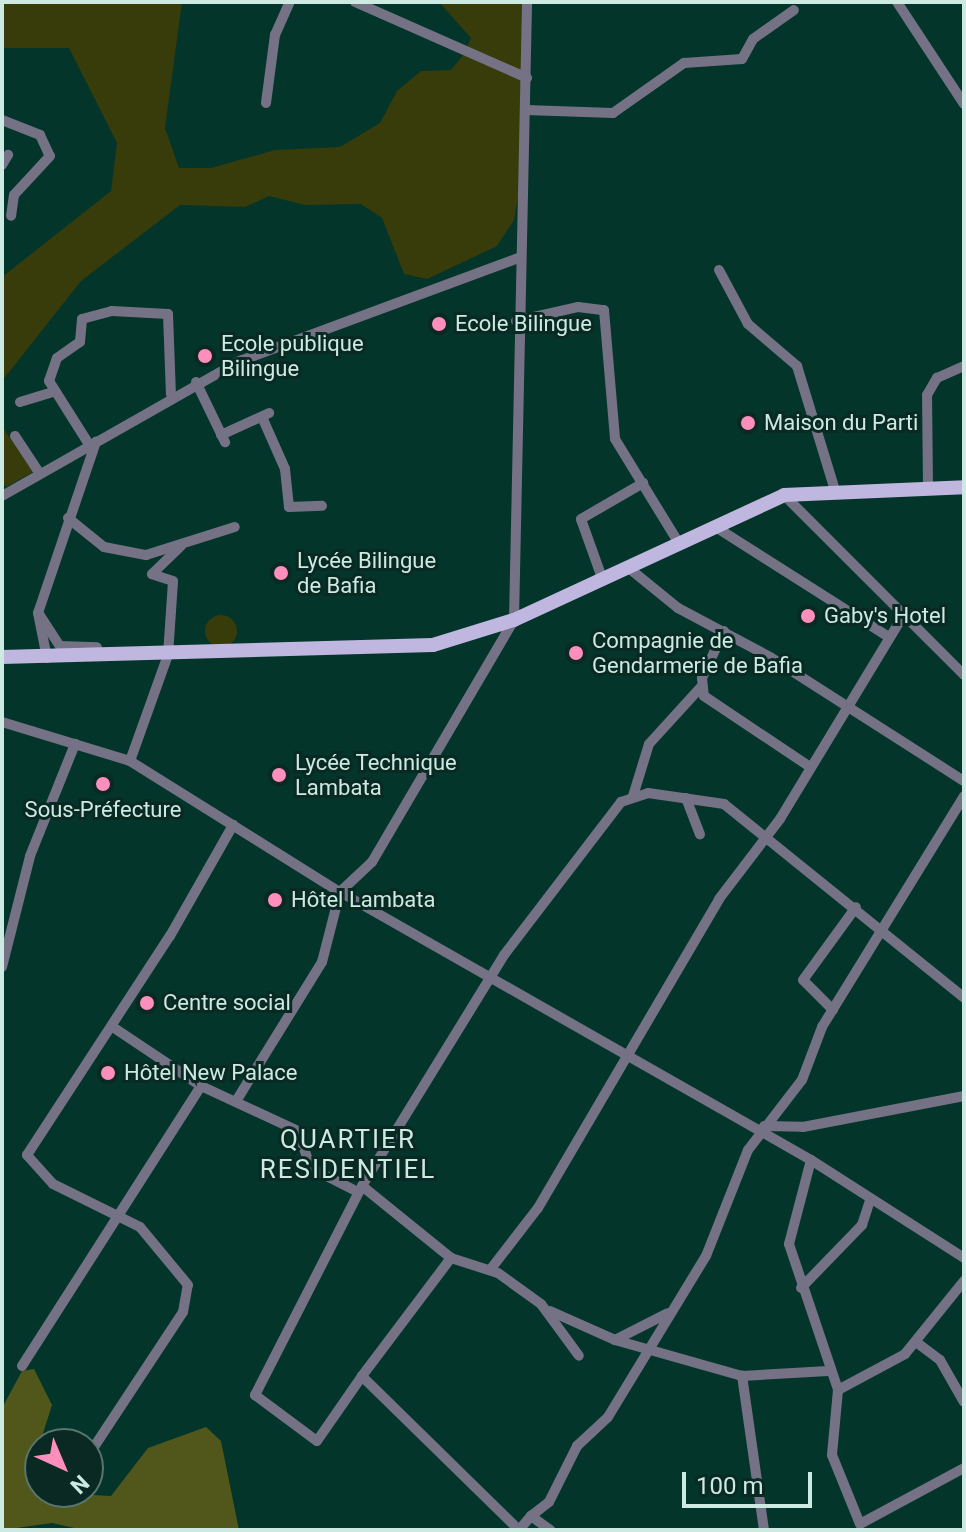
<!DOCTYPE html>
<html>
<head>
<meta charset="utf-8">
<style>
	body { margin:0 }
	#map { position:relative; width:966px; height:1532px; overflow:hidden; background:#03352b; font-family:Roboto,sans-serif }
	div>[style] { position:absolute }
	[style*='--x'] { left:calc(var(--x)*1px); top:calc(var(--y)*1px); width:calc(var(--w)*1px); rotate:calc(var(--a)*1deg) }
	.green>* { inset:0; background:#373c0a }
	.round { border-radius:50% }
	.forest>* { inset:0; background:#51571b }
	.minor>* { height:10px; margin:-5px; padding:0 5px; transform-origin:5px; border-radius:5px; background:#767286 }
	.major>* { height:14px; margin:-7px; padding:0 7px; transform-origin:7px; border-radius:7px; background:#c0b7e0 }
	.dots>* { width:22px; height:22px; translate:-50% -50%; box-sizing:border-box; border:4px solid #092922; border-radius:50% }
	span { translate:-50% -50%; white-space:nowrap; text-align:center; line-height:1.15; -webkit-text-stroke:6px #092922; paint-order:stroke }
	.poi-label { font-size:22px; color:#cceae1 }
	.left { translate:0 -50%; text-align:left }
	.quarter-label { font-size:26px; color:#cceae1; letter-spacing:2px }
	.frame { position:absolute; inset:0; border:4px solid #cceae1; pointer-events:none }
	.north { position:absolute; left:24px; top:1428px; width:80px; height:80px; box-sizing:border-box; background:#092922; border:2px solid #57766e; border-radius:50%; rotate:136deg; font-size:22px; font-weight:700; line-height:32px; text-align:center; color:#cceae1 }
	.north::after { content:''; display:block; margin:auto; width:28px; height:36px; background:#fe8ebb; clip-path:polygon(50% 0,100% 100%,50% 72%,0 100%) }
	.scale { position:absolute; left:682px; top:1472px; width:130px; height:36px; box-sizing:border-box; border:4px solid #cceae1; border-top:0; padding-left:10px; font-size:24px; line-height:28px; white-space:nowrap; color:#cceae1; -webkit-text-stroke:6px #092922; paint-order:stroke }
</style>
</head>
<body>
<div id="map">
	<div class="green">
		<i style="clip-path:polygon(2px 2px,182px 2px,165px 128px,179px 168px,211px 168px,275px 150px,340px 147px,380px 123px,397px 91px,421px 71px,451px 70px,464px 54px,471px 38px,439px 2px,523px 2px,523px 167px,514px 220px,497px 246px,427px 279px,404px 274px,382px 218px,361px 204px,305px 205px,269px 196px,245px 207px,180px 205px,81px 281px,2px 381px,2px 277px,111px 191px,117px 143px,69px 48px,2px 48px)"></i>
		<i style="clip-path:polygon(2px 426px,33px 472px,6px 487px,2px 482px)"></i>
		<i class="round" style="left:205px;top:615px;width:32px;height:32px"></i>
	</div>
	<div class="forest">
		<i style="clip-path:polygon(34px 1369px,52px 1405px,37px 1452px,40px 1492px,111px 1496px,148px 1448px,206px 1427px,221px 1441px,239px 1530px,83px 1530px,52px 1523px,2px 1530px,2px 1408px,22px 1371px)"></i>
	</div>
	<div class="minor">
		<i style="--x:355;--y:2;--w:188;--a:23.8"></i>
		<i style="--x:897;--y:2;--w:122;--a:56.7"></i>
		<i style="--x:266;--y:103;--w:69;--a:-82.5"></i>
		<i style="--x:275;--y:35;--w:36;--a:-66"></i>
		<i style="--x:526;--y:110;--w:87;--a:2"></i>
		<i style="--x:613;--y:113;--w:87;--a:-35.2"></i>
		<i style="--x:684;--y:63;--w:58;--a:-3.9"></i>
		<i style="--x:742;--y:59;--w:23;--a:-61"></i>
		<i style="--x:753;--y:39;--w:50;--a:-35.3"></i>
		<i style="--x:2;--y:120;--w:41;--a:21.5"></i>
		<i style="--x:40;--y:135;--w:23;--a:65"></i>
		<i style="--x:50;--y:156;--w:53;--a:132.7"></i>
		<i style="--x:14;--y:195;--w:21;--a:98"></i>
		<i style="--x:2;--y:165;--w:12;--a:-59"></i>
		<i style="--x:719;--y:270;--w:61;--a:61.8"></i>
		<i style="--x:748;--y:324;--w:65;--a:40.6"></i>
		<i style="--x:797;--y:366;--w:127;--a:73"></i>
		<i style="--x:516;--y:321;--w:64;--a:-12.7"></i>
		<i style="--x:578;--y:307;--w:26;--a:7"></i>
		<i style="--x:604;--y:310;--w:129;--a:85.1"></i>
		<i style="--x:615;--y:439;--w:124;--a:58.5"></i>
		<i style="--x:196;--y:382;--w:67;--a:64.2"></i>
		<i style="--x:20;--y:402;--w:37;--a:-17"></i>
		<i style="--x:262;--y:417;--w:57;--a:66.1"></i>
		<i style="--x:285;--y:469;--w:38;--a:84"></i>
		<i style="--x:289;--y:507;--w:33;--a:-2"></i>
		<i style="--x:221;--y:435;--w:53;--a:-24.6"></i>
		<i style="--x:15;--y:436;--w:45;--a:56.7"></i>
		<i style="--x:90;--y:446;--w:77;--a:-122.2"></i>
		<i style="--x:49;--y:381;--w:24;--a:-71"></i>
		<i style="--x:57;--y:358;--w:28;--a:-35"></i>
		<i style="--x:80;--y:342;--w:23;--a:-85"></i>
		<i style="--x:82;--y:319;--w:31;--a:-15"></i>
		<i style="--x:112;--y:311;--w:56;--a:3.1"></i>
		<i style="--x:168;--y:314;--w:80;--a:87.9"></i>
		<i style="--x:928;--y:487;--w:92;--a:-90.6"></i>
		<i style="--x:927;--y:395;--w:20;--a:-60"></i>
		<i style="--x:937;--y:378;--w:30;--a:-24"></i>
		<i style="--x:784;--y:495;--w:255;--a:45"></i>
		<i style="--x:2;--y:496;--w:274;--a:-29.6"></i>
		<i style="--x:240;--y:361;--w:296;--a:-20.3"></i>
		<i style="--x:68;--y:518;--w:46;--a:38.9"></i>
		<i style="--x:104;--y:547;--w:43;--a:10.8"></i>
		<i style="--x:146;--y:555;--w:93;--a:-17.5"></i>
		<i style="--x:714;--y:526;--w:207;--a:32.4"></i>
		<i style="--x:630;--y:569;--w:62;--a:39.1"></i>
		<i style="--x:678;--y:608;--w:104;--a:28"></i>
		<i style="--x:770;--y:657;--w:230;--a:32.6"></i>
		<i style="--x:601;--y:575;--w:59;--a:-109.7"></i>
		<i style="--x:581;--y:519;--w:72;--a:-30.1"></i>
		<i style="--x:39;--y:614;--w:38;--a:57"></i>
		<i style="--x:60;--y:646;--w:37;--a:2"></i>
		<i style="--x:724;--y:631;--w:52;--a:115.1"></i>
		<i style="--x:702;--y:678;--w:18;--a:84"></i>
		<i style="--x:704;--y:696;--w:128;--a:33.8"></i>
		<i style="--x:47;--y:658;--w:46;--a:-101.3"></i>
		<i style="--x:38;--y:613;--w:181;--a:-71.3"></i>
		<i style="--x:2;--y:722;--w:134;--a:16.9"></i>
		<i style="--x:130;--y:761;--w:248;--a:32"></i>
		<i style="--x:340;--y:892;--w:542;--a:29.64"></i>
		<i style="--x:811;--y:1160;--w:182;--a:32.6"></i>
		<i style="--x:130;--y:761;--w:113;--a:-70.3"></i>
		<i style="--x:168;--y:655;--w:74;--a:-86.1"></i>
		<i style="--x:173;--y:581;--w:22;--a:-162"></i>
		<i style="--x:152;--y:574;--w:40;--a:-44"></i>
		<i style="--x:633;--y:796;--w:54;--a:-72.9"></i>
		<i style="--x:649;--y:744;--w:76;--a:-47.7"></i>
		<i style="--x:686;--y:798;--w:39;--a:69"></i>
		<i style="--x:2;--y:967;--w:114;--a:-75.8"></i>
		<i style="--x:30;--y:856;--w:121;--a:-68.1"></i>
		<i style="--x:833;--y:1010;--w:42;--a:-135"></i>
		<i style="--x:803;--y:980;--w:90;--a:-54"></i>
		<i style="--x:201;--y:1086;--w:107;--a:24.9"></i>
		<i style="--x:298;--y:1131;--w:39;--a:71"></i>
		<i style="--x:311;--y:1168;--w:53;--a:27.1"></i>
		<i style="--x:238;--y:1098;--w:160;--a:-58.3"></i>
		<i style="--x:322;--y:962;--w:72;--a:-75.6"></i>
		<i style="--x:340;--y:892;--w:44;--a:-43.2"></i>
		<i style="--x:372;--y:862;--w:281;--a:-59.6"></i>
		<i style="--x:514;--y:620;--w:618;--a:-88.79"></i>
		<i style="--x:764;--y:1126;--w:39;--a:1"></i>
		<i style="--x:803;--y:1127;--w:164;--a:-10.9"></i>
		<i style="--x:811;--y:1160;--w:87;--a:104.7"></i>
		<i style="--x:789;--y:1244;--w:154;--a:71.4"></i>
		<i style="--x:838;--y:1390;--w:76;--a:-28.2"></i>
		<i style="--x:905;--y:1354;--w:94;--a:-51.1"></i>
		<i style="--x:362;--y:1186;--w:235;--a:117.1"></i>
		<i style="--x:255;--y:1395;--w:77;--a:36.6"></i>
		<i style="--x:317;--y:1441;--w:79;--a:-55.3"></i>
		<i style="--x:451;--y:1258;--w:49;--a:17.7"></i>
		<i style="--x:498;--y:1273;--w:53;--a:35.8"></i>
		<i style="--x:541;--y:1304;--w:64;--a:53.8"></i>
		<i style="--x:490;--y:1270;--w:78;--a:-52.3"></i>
		<i style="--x:538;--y:1208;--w:358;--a:-59.6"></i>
		<i style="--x:719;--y:899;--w:101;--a:-52.7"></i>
		<i style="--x:780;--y:819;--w:241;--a:-58.8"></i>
		<i style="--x:801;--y:1288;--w:88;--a:-45.9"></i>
		<i style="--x:862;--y:1225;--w:25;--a:-72"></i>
		<i style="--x:550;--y:1311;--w:71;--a:24"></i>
		<i style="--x:615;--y:1340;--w:59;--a:-27"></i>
		<i style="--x:615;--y:1340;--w:132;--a:15.8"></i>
		<i style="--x:916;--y:1342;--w:30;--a:37"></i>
		<i style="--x:940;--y:1360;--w:48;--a:60.3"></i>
		<i style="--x:22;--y:1366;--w:332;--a:-57.4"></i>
		<i style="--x:201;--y:1086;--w:106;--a:-146.2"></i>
		<i style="--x:838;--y:1390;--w:65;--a:95.3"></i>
		<i style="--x:832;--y:1455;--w:74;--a:67.9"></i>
		<i style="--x:860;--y:1524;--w:118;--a:-28.3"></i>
		<i style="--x:94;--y:1447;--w:162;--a:-56.6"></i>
		<i style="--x:183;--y:1312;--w:27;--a:-80"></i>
		<i style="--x:188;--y:1285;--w:75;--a:-129.6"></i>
		<i style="--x:140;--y:1227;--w:97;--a:-153.7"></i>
		<i style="--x:53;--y:1184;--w:39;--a:-132"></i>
		<i style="--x:27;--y:1155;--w:262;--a:-56.9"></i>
		<i style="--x:170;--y:936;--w:128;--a:-60.4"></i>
		<i style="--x:531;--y:1516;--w:23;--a:-38"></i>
		<i style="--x:549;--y:1502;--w:63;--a:-63.4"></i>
		<i style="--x:577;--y:1446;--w:42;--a:-43.1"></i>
		<i style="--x:608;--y:1417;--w:188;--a:-58.7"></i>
		<i style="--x:706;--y:1256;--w:114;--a:-68.4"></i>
		<i style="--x:748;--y:1150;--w:88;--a:-52.4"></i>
		<i style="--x:802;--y:1080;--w:57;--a:-69.3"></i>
		<i style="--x:822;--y:1027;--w:271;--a:-58.4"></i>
		<i style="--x:520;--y:1529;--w:17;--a:-50"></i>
		<i style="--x:531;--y:1516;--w:24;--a:36"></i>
		<i style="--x:519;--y:1530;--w:220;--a:-135.6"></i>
		<i style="--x:362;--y:1376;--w:148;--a:-53"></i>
		<i style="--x:451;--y:1258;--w:114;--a:-141"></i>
		<i style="--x:362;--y:1186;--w:271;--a:-58.4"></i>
		<i style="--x:504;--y:955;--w:193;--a:-52.6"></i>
		<i style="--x:621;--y:802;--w:28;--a:-18"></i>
		<i style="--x:648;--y:793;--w:77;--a:8.2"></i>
		<i style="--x:724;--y:804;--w:309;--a:38.9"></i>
		<i style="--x:764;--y:1530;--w:156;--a:-98.1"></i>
		<i style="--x:742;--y:1376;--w:86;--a:-3.3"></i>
	</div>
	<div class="major">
		<i style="--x:2;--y:657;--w:431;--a:-1.6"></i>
		<i style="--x:433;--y:645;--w:85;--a:-17.2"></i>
		<i style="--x:514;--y:620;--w:298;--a:-24.8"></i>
		<i style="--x:784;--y:495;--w:180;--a:-2.5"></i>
	</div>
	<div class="dots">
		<i style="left:439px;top:324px;background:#fe8ebb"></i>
		<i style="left:205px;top:356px;background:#fe8ebb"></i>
		<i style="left:748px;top:423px;background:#fe8ebb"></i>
		<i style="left:281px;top:573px;background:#fe8ebb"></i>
		<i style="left:808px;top:616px;background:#fe8ebb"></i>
		<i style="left:576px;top:653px;background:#fe8ebb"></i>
		<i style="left:279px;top:775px;background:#fe8ebb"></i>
		<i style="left:103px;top:784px;background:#fe8ebb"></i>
		<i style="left:275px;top:900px;background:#fe8ebb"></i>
		<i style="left:147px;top:1003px;background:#fe8ebb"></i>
		<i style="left:108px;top:1073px;background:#fe8ebb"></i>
	</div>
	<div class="poi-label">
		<span class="left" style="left:455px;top:324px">Ecole Bilingue</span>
		<span class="left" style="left:221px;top:356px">Ecole publique<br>Bilingue</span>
		<span class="left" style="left:764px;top:423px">Maison du Parti</span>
		<span class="left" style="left:297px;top:573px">Lycée Bilingue<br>de Bafia</span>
		<span class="left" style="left:824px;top:616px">Gaby's Hotel</span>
		<span class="left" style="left:592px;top:653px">Compagnie de<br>Gendarmerie de Bafia</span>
		<span class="left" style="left:295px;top:775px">Lycée Technique<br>Lambata</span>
		<span style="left:103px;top:810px">Sous-Préfecture</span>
		<span class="left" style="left:291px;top:900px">Hôtel Lambata</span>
		<span class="left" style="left:163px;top:1003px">Centre social</span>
		<span class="left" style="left:124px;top:1073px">Hôtel New Palace</span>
	</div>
	<div class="quarter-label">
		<span style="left:348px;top:1155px">QUARTIER<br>RESIDENTIEL</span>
	</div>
	<div class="frame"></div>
	<div class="north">N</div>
	<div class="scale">100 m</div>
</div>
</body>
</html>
